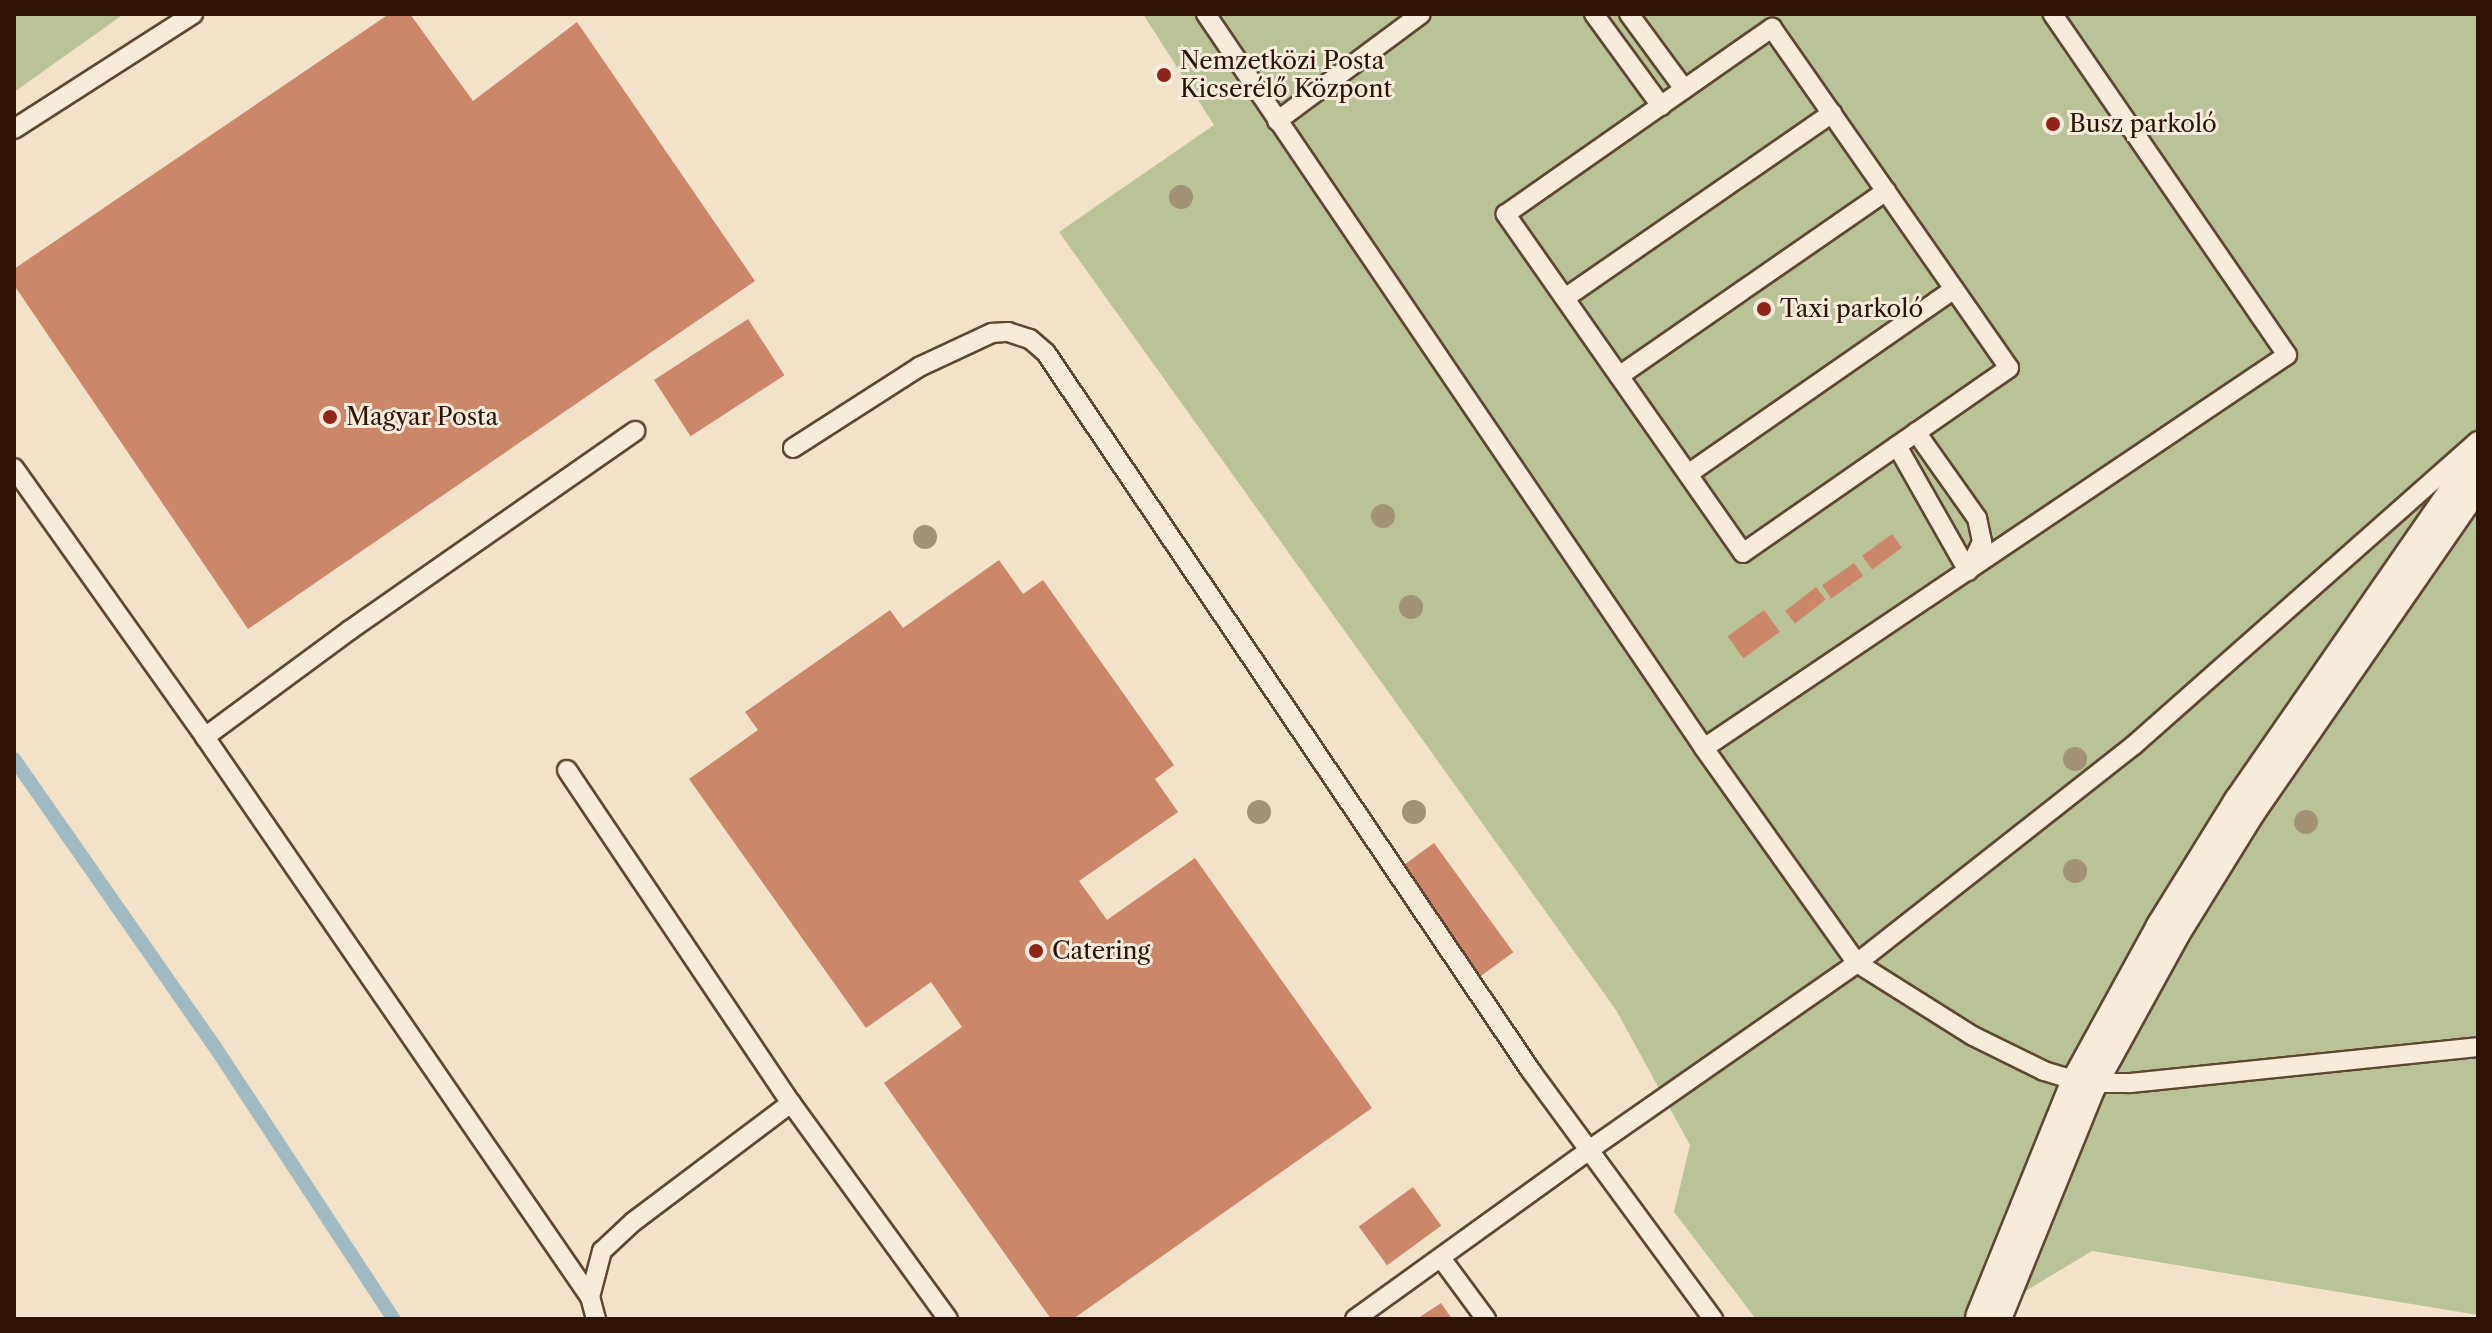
<!DOCTYPE html>
<html>
<head>
<meta charset="utf-8">
<style>
	body { margin:0 }
	#map { position:relative; width:2492px; height:1333px; overflow:hidden; background:#f2e2c9; font-family:"Libre Caslon Text",serif }
	div>[style] { position:absolute }
	.green>* { inset:0; background:#b9c397 }
	.stream>* { height:14px; margin:-7px; padding:0 7px; transform-origin:7px; border-radius:7px; background:#a1bac1 }
	.building>* { inset:0; background:#cb8767; transform-origin:0 0 }
	.roads { filter:drop-shadow(2px 0 #5f4734) drop-shadow(-2px 0 #5f4734) drop-shadow(0 2px #5f4734) drop-shadow(0 -2px #5f4734) }
	.lane>* { height:18px; margin:-9px; padding:0 9px; transform-origin:9px; border-radius:9px; background:#f7ecdc }
	.secondary>* { height:44px; margin:-22px; padding:0 22px; transform-origin:22px; border-radius:22px; background:#f7ecdc }
	.trees>* { width:24px; height:24px; margin:-12px; border-radius:50%; background:#a19278 }
	.dots>* { width:22px; height:22px; translate:-50% -50%; box-sizing:border-box; border:4px solid #f7ecdc; border-radius:50% }
	span { translate:-50% -50%; white-space:nowrap; text-align:center; line-height:1.15; -webkit-text-stroke:6px #f7ecdc; paint-order:stroke }
	.poi-label { font-size:24px; color:#2e1302 }
	.left { translate:0 -50%; text-align:left }
	.frame { position:absolute; inset:0; border:16px solid #2e1302; pointer-events:none }
</style>
</head>
<body>
<div id="map">
	<div class="green">
		<div style="clip-path:polygon(14px 14px,124px 14px,14px 92px)"></div>
		<div style="clip-path:polygon(1143px 14px,2478px 14px,2478px 1315px,2092px 1251px,1979px 1319px,1756px 1319px,1674px 1212px,1690px 1145px,1616px 1010px,1059px 232px,1214px 125px)"></div>
	</div>
	<div class="stream">
		<div style="left:14px;top:759px;width:351px;rotate:55.1deg"></div>
		<div style="left:215px;top:1047px;width:326px;rotate:56.7deg"></div>
	</div>
	<div class="building">
		<div style="clip-path:polygon(389px 14px,410px 14px,473px 101px,577px 22px,755px 281px,248px 629px,14px 285px,14px 269px)"></div>
		<div style="left:748px;top:319px;width:67px;height:112px;rotate:57deg"></div>
		<div style="left:1892px;top:534px;width:17px;height:37px;rotate:54deg"></div>
		<div style="clip-path:polygon(999px 560px,1023px 594px,1043px 580px,1174px 765px,1155px 779px,1178px 812px,1079px 881px,1107px 920px,1195px 858px,1372px 1108px,1073px 1319px,1051px 1319px,884px 1083px,962px 1027px,931px 982px,866px 1028px,689px 779px,758px 730px,745px 712px,890px 610px,903px 628px)"></div>
		<div style="left:1854px;top:563px;width:16px;height:39px;rotate:55deg"></div>
		<div style="left:1816px;top:587px;width:16px;height:39px;rotate:52deg"></div>
		<div style="left:1764px;top:610px;width:27px;height:45px;rotate:54deg"></div>
		<div style="left:1434px;top:843px;width:135px;height:42px;rotate:54deg"></div>
		<div style="left:1413px;top:1187px;width:48px;height:67px;rotate:54deg"></div>
		<div style="clip-path:polygon(1441px 1303px,1452px 1319px,1417px 1319px)"></div>
	</div>
	<div class="roads">
		<div class="lane">
			<div style="left:1206px;top:14px;width:887px;rotate:55.84deg"></div>
			<div style="left:1704px;top:748px;width:264px;rotate:54.6deg"></div>
			<div style="left:1857px;top:963px;width:137px;rotate:32.2deg"></div>
			<div style="left:1973px;top:1036px;width:79px;rotate:26.2deg"></div>
			<div style="left:2044px;top:1071px;width:42px;rotate:16.7deg"></div>
			<div style="left:2084px;top:1083px;width:46px"></div>
			<div style="left:2130px;top:1083px;width:350px;rotate:-5.9deg"></div>
			<div style="left:1594px;top:14px;width:114px;rotate:53.9deg"></div>
			<div style="left:1629px;top:14px;width:93px;rotate:53.7deg"></div>
			<div style="left:1772px;top:28px;width:414px;rotate:55.1deg"></div>
			<div style="left:2009px;top:368px;width:324px;rotate:145.2deg"></div>
			<div style="left:1743px;top:553px;width:414px;rotate:-125deg"></div>
			<div style="left:1506px;top:214px;width:325px;rotate:-35deg"></div>
			<div style="left:1277px;top:121px;width:179px;rotate:-36.6deg"></div>
			<div style="left:14px;top:129px;width:213px;rotate:-32.7deg"></div>
			<div style="left:1565px;top:298px;width:325px;rotate:-34.7deg"></div>
			<div style="left:1619px;top:376px;width:325px;rotate:-34.7deg"></div>
			<div style="left:1916px;top:432px;width:105px;rotate:54.7deg"></div>
			<div style="left:1977px;top:518px;width:25px;rotate:78deg"></div>
			<div style="left:1982px;top:542px;width:30px;rotate:116deg"></div>
			<div style="left:1897px;top:446px;width:144px;rotate:60.4deg"></div>
			<div style="left:793px;top:448px;width:150px;rotate:-32.7deg"></div>
			<div style="left:919px;top:367px;width:81px;rotate:-25deg"></div>
			<div style="left:992px;top:333px;width:16px;rotate:-4deg"></div>
			<div style="left:1008px;top:332px;width:23px;rotate:18deg"></div>
			<div style="left:1030px;top:339px;width:21px;rotate:41deg"></div>
			<div style="left:1046px;top:353px;width:866px;rotate:55.96deg"></div>
			<div style="left:1531px;top:1071px;width:308px;rotate:53.7deg"></div>
			<div style="left:14px;top:468px;width:330px;rotate:54.6deg"></div>
			<div style="left:205px;top:737px;width:680px;rotate:55.49deg"></div>
			<div style="left:1688px;top:474px;width:324px;rotate:-34.8deg"></div>
			<div style="left:205px;top:737px;width:180px;rotate:-36.4deg"></div>
			<div style="left:350px;top:630px;width:348px;rotate:-34.9deg"></div>
			<div style="left:1704px;top:748px;width:703px;rotate:-33.98deg"></div>
			<div style="left:2287px;top:355px;width:414px;rotate:-124.5deg"></div>
			<div style="left:567px;top:770px;width:401px;rotate:56.1deg"></div>
			<div style="left:791px;top:1103px;width:267px;rotate:54deg"></div>
			<div style="left:1441px;top:1258px;width:76px;rotate:53.6deg"></div>
			<div style="left:596px;top:1319px;width:23px;rotate:-105deg"></div>
			<div style="left:590px;top:1297px;width:48px;rotate:-75.4deg"></div>
			<div style="left:602px;top:1251px;width:42px;rotate:-43.1deg"></div>
			<div style="left:633px;top:1222px;width:198px;rotate:-37deg"></div>
			<div style="left:1355px;top:1319px;width:289px;rotate:-35.8deg"></div>
			<div style="left:1589px;top:1150px;width:327px;rotate:-34.9deg"></div>
			<div style="left:1857px;top:963px;width:352px;rotate:-38.2deg"></div>
			<div style="left:2134px;top:745px;width:459px;rotate:-41.5deg"></div>
		</div>
		<div class="secondary">
			<div style="left:1988px;top:1319px;width:255px;rotate:-67.9deg"></div>
			<div style="left:2084px;top:1083px;width:175px;rotate:-61.2deg"></div>
			<div style="left:2168px;top:930px;width:146px;rotate:-58.2deg"></div>
			<div style="left:2245px;top:806px;width:409px;rotate:-55.3deg"></div>
		</div>
	</div>
	<div class="trees">
		<div style="left:1181px;top:197px"></div>
		<div style="left:1383px;top:516px"></div>
		<div style="left:925px;top:537px"></div>
		<div style="left:1411px;top:607px"></div>
		<div style="left:2075px;top:759px"></div>
		<div style="left:1259px;top:812px"></div>
		<div style="left:1414px;top:812px"></div>
		<div style="left:2306px;top:822px"></div>
		<div style="left:2075px;top:871px"></div>
	</div>
	<div class="dots">
		<div style="left:1164px;top:75px;background:#8f2418"></div>
		<div style="left:2053px;top:124px;background:#8f2418"></div>
		<div style="left:1764px;top:309px;background:#8f2418"></div>
		<div style="left:330px;top:417px;background:#8f2418"></div>
		<div style="left:1036px;top:951px;background:#8f2418"></div>
	</div>
	<div class="poi-label">
		<span class="left" style="left:1180px;top:75px">Nemzetközi Posta<br>Kicserélő Központ</span>
		<span class="left" style="left:2069px;top:124px">Busz parkoló</span>
		<span class="left" style="left:1780px;top:309px">Taxi parkoló</span>
		<span class="left" style="left:346px;top:417px">Magyar Posta</span>
		<span class="left" style="left:1052px;top:951px">Catering</span>
	</div>
	<div class="frame"></div>
</div>
</body>
</html>
